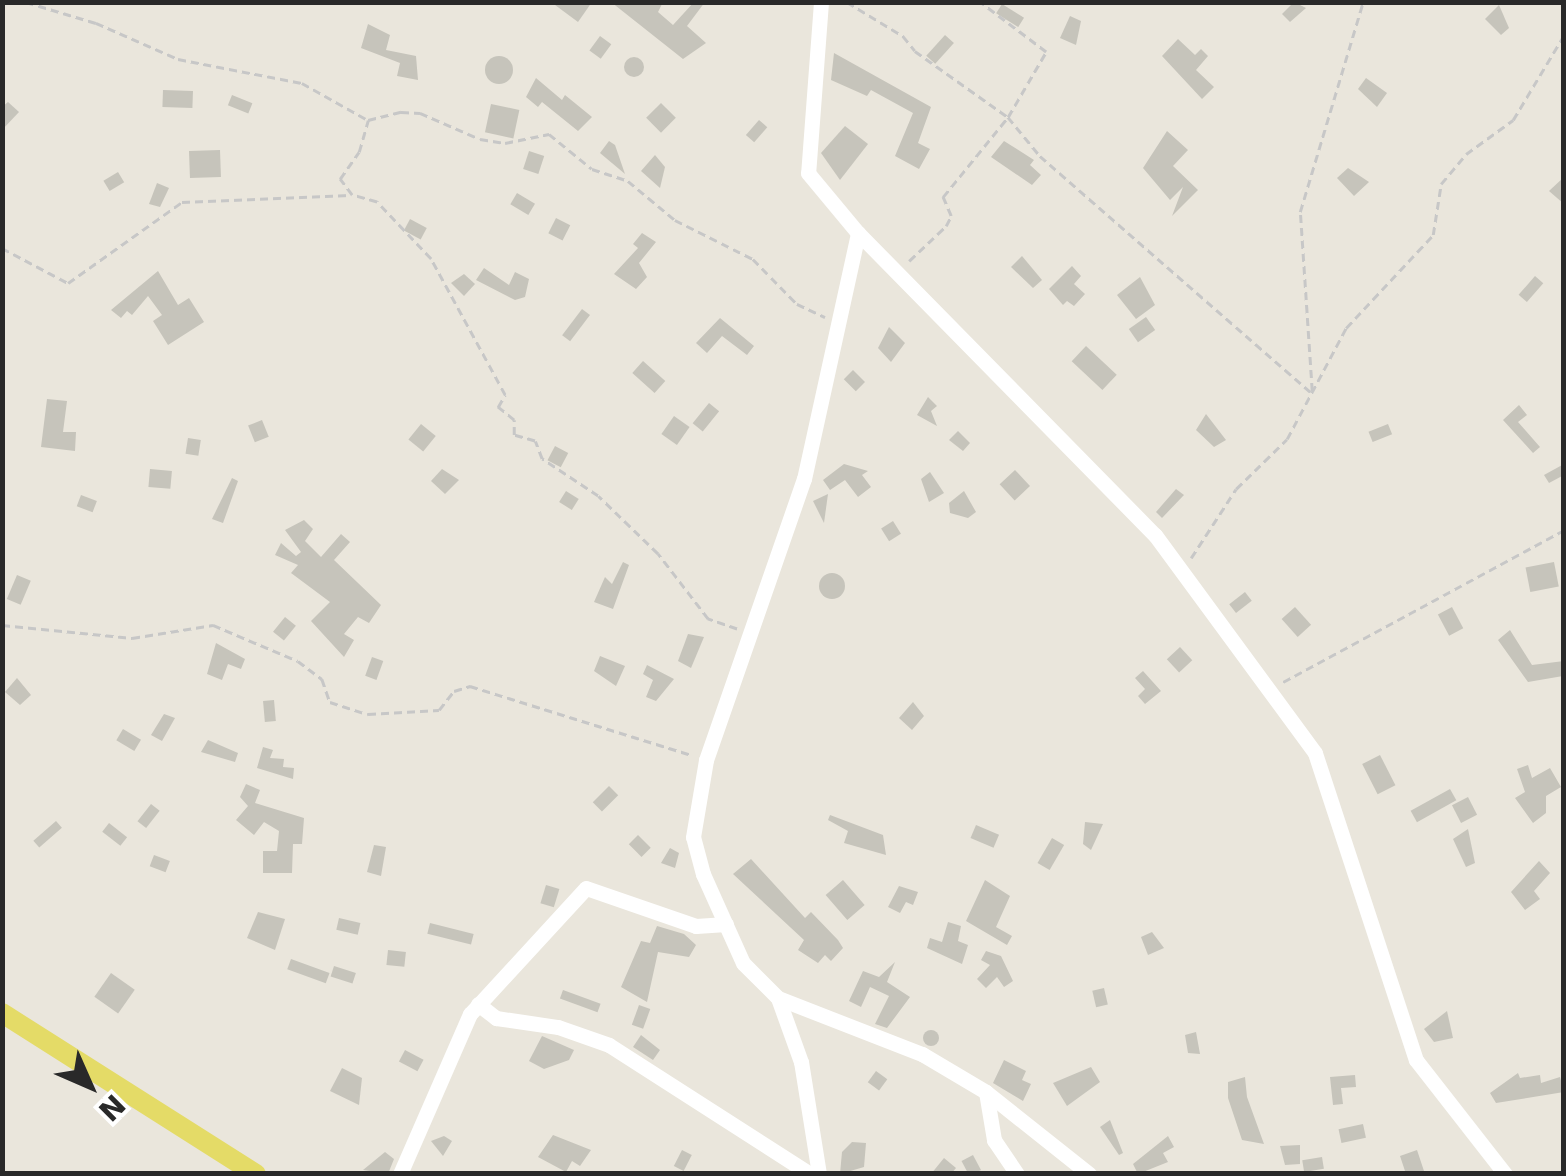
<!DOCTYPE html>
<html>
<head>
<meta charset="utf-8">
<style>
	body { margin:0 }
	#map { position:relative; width:1566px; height:1176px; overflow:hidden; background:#eae6dc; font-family:"DejaVu Sans",sans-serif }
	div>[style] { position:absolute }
	.building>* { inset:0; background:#c6c4bb; transform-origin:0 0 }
	.round { border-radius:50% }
	.path>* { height:2.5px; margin-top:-1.25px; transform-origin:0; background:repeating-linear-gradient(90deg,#c7c7c7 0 8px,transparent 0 13px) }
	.minor>* { height:15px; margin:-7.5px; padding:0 7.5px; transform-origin:7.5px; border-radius:7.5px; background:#fff }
	.major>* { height:20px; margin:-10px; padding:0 10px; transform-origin:10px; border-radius:10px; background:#e4db67 }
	span { translate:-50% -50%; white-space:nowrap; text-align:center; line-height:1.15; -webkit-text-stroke:10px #fff; paint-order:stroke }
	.frame { position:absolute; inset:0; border:5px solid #292929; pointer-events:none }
	.north { position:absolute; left:40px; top:1036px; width:100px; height:100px; -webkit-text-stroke:8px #fff; paint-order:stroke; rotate:135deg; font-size:28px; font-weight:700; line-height:40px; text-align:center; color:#292929 }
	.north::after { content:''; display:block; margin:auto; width:35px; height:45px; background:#292929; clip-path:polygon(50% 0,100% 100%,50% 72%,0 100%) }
</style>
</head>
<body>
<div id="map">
	<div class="building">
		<div style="clip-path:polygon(551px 2px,592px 2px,578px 22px)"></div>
		<div style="clip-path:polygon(611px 2px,663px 2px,658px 12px,673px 25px,694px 2px,705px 2px,687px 26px,706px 43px,683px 59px)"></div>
		<div style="clip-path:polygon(1294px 2px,1306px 8px,1290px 22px,1282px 14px)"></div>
		<div style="left:1002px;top:4px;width:26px;height:11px;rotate:32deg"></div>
		<div style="clip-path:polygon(1499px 5px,1509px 28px,1501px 35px,1485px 19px)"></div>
		<div style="clip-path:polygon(1070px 16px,1081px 21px,1076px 45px,1060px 38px)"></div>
		<div style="clip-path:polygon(368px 24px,390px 35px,386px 50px,416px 56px,418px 80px,397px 76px,400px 63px,361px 48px)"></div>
		<div style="left:945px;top:35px;width:12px;height:28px;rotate:42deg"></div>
		<div style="left:600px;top:36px;width:14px;height:18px;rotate:36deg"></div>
		<div style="clip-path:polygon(1178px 39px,1195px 55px,1201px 49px,1208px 56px,1196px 70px,1214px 87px,1202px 99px,1162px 56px)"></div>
		<div style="clip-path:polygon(834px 53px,931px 107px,918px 143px,930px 149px,919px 169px,895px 156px,913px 113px,871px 90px,867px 96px,831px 80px)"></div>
		<div class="round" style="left:485px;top:56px;width:28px;height:28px"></div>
		<div class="round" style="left:624px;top:57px;width:20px;height:20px"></div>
		<div style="clip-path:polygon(536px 78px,562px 100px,565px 95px,592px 117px,578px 131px,542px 102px,538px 107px,526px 97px)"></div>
		<div style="clip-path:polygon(1366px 78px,1387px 93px,1377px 107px,1358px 89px)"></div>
		<div style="left:163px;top:90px;width:30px;height:17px;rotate:2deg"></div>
		<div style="left:232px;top:95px;width:22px;height:11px;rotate:22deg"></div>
		<div style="clip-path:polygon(8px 102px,19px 112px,2px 130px,2px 107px)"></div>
		<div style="left:661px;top:103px;width:21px;height:21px;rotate:45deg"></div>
		<div style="left:491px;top:104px;width:29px;height:29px;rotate:12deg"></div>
		<div style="left:759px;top:120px;width:11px;height:20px;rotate:41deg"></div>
		<div style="clip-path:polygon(845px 126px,868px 144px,840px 180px,821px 153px)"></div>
		<div style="clip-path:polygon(1167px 131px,1188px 150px,1173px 166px,1198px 190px,1172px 216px,1183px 187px,1170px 200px,1143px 168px)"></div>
		<div style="clip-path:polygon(609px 141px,615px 145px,625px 174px,600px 153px)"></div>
		<div style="clip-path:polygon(1004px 141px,1034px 160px,1030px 165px,1041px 175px,1032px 185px,991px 157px)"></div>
		<div style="left:220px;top:150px;width:27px;height:31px;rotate:88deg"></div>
		<div style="left:529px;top:151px;width:16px;height:19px;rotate:18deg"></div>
		<div style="clip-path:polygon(655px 155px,665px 167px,660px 188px,641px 171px)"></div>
		<div style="clip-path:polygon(1348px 168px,1369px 182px,1354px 196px,1337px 178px)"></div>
		<div style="left:118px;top:172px;width:12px;height:17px;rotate:59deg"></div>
		<div style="clip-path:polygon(1564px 177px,1564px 204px,1549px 191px)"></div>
		<div style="clip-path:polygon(157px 183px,169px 188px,160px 207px,149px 204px)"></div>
		<div style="left:517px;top:193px;width:21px;height:13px;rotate:31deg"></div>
		<div style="left:556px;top:218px;width:16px;height:17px;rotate:27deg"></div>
		<div style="left:410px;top:219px;width:19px;height:13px;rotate:28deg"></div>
		<div style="clip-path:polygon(642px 233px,656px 242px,639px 263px,647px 277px,636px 289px,614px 274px,638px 248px,633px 244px)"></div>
		<div style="clip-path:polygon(1022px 256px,1042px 280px,1033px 288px,1011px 267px)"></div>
		<div style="clip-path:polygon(1072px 266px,1081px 276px,1074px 284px,1085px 294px,1074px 306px,1067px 301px,1063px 305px,1049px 289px)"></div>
		<div style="clip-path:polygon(484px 268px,509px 285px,515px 272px,529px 279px,525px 297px,515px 300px,476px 280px)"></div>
		<div style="clip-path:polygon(158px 271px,178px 305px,189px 298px,204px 322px,168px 345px,153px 321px,162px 315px,148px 296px,132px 315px,127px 311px,121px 318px,111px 310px)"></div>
		<div style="clip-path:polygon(464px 274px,475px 284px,464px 296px,451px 283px)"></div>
		<div style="left:1535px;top:276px;width:11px;height:25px;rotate:41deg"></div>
		<div style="clip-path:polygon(1140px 277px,1155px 305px,1136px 319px,1117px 295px)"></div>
		<div style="left:582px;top:309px;width:10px;height:33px;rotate:37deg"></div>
		<div style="left:1146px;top:317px;width:16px;height:21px;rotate:55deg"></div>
		<div style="clip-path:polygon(720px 318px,754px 346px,747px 355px,722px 336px,707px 353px,696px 343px)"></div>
		<div style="clip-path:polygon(889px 327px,905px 343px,891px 362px,878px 348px)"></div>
		<div style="left:1086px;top:346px;width:42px;height:21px;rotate:43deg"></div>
		<div style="left:643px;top:361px;width:30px;height:16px;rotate:42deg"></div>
		<div style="left:853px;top:370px;width:17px;height:13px;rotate:45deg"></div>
		<div style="clip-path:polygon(928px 397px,937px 406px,931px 411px,937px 426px,917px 415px)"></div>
		<div style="clip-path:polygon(47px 399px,67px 401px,63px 432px,76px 432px,75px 451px,41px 447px)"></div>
		<div style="left:709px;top:403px;width:13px;height:26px;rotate:39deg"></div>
		<div style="clip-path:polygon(1519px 405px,1527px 415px,1518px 422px,1540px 447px,1533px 453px,1503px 420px)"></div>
		<div style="clip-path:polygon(1206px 414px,1226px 440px,1214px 447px,1196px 430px)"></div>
		<div style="left:674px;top:416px;width:19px;height:22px;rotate:35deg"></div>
		<div style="left:262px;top:420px;width:18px;height:15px;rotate:68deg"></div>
		<div style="left:421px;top:424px;width:19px;height:20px;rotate:39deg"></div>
		<div style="left:1388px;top:424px;width:11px;height:21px;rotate:68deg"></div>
		<div style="clip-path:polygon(958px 431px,970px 443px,963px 451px,949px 440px)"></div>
		<div style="left:188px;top:438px;width:13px;height:16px;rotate:9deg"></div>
		<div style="left:555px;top:446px;width:15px;height:16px;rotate:28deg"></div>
		<div style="clip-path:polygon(844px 464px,868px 471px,862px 475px,871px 487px,858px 497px,845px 480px,830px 490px,823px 480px)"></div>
		<div style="clip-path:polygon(1564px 464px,1564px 475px,1549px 483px,1544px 475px)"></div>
		<div style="left:150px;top:469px;width:22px;height:18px;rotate:5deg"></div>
		<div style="clip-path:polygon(442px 469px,459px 480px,445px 494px,431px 481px)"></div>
		<div style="left:1015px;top:470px;width:22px;height:21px;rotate:47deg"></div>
		<div style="clip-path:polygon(930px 472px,944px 493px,929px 502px,921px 479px)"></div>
		<div style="clip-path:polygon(232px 478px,238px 481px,223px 523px,212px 519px)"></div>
		<div style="clip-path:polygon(1176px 489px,1184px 495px,1162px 518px,1156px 512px)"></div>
		<div style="left:566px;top:491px;width:15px;height:13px;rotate:32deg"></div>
		<div style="clip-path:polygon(964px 491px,976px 512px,968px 518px,950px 513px,949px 503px)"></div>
		<div style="clip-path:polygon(828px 494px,824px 523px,813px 501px)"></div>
		<div style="left:81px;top:495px;width:17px;height:12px;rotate:21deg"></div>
		<div style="clip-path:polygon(304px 520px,313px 529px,305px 541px,321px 557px,341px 534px,350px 542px,334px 560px,381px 605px,369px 623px,358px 617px,344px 634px,354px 640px,344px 657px,311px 621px,330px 602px,291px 573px,298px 565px,275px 555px,281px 543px,296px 556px,301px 552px,285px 530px)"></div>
		<div style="left:893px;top:521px;width:15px;height:14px;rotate:58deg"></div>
		<div style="clip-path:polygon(623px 562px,629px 565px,613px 609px,594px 602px,605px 577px,612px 584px)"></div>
		<div style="left:1554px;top:562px;width:25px;height:29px;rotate:79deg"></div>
		<div class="round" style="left:819px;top:573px;width:26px;height:26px"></div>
		<div style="left:17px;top:575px;width:15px;height:26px;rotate:23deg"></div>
		<div style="left:1245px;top:592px;width:11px;height:20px;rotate:52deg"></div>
		<div style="left:1295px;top:607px;width:24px;height:18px;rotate:48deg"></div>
		<div style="left:1452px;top:607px;width:24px;height:16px;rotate:62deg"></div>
		<div style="left:285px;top:617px;width:14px;height:19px;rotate:39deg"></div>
		<div style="clip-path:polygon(1510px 630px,1532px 665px,1564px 661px,1563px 676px,1528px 682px,1498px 640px)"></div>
		<div style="clip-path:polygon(688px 634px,704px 637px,691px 668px,678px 661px)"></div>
		<div style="clip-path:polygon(216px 643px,245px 659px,241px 669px,228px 664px,222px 680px,207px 674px)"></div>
		<div style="left:1180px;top:647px;width:18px;height:18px;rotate:47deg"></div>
		<div style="clip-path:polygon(600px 656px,625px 666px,616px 686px,594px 671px)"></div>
		<div style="left:372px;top:657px;width:12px;height:20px;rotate:20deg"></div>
		<div style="clip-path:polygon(647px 665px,674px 679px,656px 701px,646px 697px,653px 680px,643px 674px)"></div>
		<div style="clip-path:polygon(1143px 671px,1161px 691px,1145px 704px,1138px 696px,1145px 689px,1135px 678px)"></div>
		<div style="clip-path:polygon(17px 678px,31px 695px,20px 705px,5px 692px)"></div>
		<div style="left:274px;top:700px;width:21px;height:11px;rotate:85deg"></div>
		<div style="clip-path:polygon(913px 702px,924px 716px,912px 730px,899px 718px)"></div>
		<div style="clip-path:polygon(164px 714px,175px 718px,162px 741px,151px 735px)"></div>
		<div style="left:123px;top:729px;width:21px;height:13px;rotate:31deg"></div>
		<div style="clip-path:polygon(208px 740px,238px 753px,235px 762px,201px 752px)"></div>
		<div style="clip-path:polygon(263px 747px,273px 750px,270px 758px,284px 759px,283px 767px,294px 768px,293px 779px,257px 768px)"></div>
		<div style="left:1380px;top:755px;width:34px;height:20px;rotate:63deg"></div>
		<div style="clip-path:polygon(1528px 765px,1532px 778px,1550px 768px,1561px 787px,1546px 796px,1546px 813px,1533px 823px,1515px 798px,1525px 792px,1517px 769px)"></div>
		<div style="clip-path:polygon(246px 784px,260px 790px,255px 803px,304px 818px,302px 844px,293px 844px,292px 873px,263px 873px,263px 851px,277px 851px,279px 831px,264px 822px,254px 835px,236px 820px,248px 806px,240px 797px)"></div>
		<div style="left:609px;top:786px;width:13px;height:23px;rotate:45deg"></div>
		<div style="left:1450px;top:789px;width:13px;height:45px;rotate:61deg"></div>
		<div style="left:1468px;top:797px;width:20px;height:18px;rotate:63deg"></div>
		<div style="left:151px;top:804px;width:11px;height:22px;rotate:38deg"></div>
		<div style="clip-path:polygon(830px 815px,883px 835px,886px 855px,844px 843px,848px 831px,828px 820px)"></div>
		<div style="left:56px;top:821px;width:9px;height:30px;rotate:49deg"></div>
		<div style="clip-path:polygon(1085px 822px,1103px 824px,1091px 850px,1083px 844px)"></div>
		<div style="left:109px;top:823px;width:23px;height:11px;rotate:38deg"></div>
		<div style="left:976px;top:825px;width:25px;height:14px;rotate:23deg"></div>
		<div style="clip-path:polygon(1468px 829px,1475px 863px,1466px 867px,1453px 839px)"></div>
		<div style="left:638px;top:835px;width:18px;height:13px;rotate:45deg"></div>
		<div style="left:1052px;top:838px;width:14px;height:29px;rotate:30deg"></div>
		<div style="clip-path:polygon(374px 845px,386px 847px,381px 876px,367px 872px)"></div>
		<div style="clip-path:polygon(670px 848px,679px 853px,675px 868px,661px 863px)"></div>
		<div style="left:154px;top:855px;width:17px;height:12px;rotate:21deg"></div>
		<div style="clip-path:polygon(751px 859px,805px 918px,811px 912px,838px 940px,843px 948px,831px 961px,825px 955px,818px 963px,798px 950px,804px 940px,733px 874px)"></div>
		<div style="clip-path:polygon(1539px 861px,1550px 873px,1534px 891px,1540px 899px,1525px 910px,1511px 892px)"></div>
		<div style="left:843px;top:880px;width:33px;height:23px;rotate:49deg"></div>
		<div style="clip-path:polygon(985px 880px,1010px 896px,996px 927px,1012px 936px,1007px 945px,966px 921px)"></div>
		<div style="left:546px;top:885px;width:14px;height:19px;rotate:17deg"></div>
		<div style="clip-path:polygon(899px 886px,918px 892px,913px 905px,906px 902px,900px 913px,888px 907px)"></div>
		<div style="clip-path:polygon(258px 912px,285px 919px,275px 950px,247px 938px)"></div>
		<div style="left:339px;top:918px;width:22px;height:12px;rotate:13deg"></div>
		<div style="clip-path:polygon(948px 922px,961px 926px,958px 941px,968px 945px,962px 964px,927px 948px,930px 938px,942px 942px)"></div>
		<div style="left:430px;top:923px;width:45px;height:11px;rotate:14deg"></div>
		<div style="clip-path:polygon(657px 926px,684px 934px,696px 945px,689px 957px,658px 952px,647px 1002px,621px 987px,641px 941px,650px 943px)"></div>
		<div style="clip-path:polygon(1152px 932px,1164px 948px,1148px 955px,1141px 937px)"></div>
		<div style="left:388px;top:950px;width:18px;height:15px;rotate:6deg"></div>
		<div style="clip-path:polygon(986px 951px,1001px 956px,1013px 981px,1004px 987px,997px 977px,986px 988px,977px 979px,990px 965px,981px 960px)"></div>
		<div style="left:291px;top:959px;width:41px;height:11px;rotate:20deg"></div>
		<div style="clip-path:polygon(895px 962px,887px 982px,910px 997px,887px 1028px,875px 1024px,889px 996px,870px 987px,861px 1007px,849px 1001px,863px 971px,879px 977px)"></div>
		<div style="left:334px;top:966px;width:23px;height:11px;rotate:18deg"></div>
		<div style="left:111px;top:973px;width:29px;height:29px;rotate:35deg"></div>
		<div style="left:1104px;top:988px;width:17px;height:12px;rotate:77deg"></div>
		<div style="left:563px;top:990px;width:40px;height:9px;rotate:20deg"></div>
		<div style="left:639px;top:1005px;width:12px;height:21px;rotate:20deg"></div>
		<div style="clip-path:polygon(1447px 1011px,1453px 1038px,1434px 1042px,1424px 1029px)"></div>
		<div class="round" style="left:923px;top:1030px;width:16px;height:16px"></div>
		<div style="clip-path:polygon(1196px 1032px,1200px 1054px,1188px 1053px,1185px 1035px)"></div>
		<div style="clip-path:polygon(641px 1035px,660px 1050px,653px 1060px,633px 1047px)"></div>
		<div style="clip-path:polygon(542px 1036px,574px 1050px,569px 1060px,544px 1069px,529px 1061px)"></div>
		<div style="left:405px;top:1050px;width:21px;height:13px;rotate:28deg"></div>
		<div style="clip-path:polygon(1004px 1060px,1026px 1071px,1022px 1080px,1031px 1084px,1023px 1101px,993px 1083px)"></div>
		<div style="clip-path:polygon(1091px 1067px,1100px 1082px,1067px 1106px,1053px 1083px)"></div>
		<div style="clip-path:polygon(342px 1068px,362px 1078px,359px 1105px,330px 1091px)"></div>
		<div style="left:876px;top:1071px;width:14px;height:14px;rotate:36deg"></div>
		<div style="clip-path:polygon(1518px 1073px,1520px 1078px,1540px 1075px,1541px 1083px,1560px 1077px,1564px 1092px,1496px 1103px,1490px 1093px)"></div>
		<div style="clip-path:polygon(1355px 1075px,1356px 1087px,1341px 1088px,1343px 1104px,1333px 1105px,1330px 1077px)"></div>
		<div style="clip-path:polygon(1245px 1077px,1247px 1097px,1264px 1144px,1242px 1140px,1228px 1098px,1228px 1082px)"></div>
		<div style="clip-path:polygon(1110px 1120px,1123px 1153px,1119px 1155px,1100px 1127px)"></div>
		<div style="left:1363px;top:1124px;width:14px;height:25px;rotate:78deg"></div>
		<div style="clip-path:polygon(553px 1135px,591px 1150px,580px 1166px,572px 1161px,566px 1172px,538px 1157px)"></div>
		<div style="clip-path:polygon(444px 1136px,452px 1141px,443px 1156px,431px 1141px)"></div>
		<div style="clip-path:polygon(1168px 1136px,1174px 1147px,1163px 1153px,1168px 1162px,1138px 1174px,1133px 1164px)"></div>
		<div style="clip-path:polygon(852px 1142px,866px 1143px,864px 1167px,840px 1174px,842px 1152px)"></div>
		<div style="clip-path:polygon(1300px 1145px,1300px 1164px,1285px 1165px,1280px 1146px)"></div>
		<div style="left:682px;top:1150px;width:11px;height:18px;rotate:27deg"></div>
		<div style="clip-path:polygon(1417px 1150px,1425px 1174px,1406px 1174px,1400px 1156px)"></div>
		<div style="clip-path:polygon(385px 1152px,394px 1159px,388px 1174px,363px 1170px)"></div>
		<div style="left:973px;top:1155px;width:17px;height:13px;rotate:62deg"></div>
		<div style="left:1322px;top:1157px;width:12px;height:20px;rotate:81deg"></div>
		<div style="clip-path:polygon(944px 1158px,956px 1168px,951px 1174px,931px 1174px)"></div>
	</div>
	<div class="path">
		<div style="left:26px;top:2px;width:73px;rotate:16.7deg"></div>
		<div style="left:96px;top:23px;width:90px;rotate:23.7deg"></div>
		<div style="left:178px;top:59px;width:126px;rotate:11deg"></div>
		<div style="left:302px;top:83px;width:73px;rotate:29.4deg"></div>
		<div style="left:847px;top:2px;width:66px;rotate:31.3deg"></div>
		<div style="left:903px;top:36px;width:19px;rotate:51deg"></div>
		<div style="left:915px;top:51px;width:114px;rotate:35.4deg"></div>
		<div style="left:1008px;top:117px;width:75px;rotate:-59.7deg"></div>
		<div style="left:1046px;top:52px;width:83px;rotate:-142.9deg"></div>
		<div style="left:2px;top:248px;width:75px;rotate:27.9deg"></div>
		<div style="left:68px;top:283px;width:140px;rotate:-35.4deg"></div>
		<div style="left:182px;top:202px;width:168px;rotate:-2.4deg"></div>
		<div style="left:909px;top:261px;width:51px;rotate:-43.4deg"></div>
		<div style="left:946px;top:226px;width:11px;rotate:-63deg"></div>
		<div style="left:951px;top:216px;width:21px;rotate:-113deg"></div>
		<div style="left:943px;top:197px;width:103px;rotate:-50.9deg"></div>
		<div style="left:1008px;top:117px;width:50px;rotate:50.6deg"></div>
		<div style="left:1040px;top:156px;width:359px;rotate:41.1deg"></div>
		<div style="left:1312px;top:391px;width:179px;rotate:-93.8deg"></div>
		<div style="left:1300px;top:212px;width:219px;rotate:-73.3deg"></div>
		<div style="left:1191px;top:558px;width:82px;rotate:-56.9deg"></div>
		<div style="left:1236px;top:489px;width:71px;rotate:-44.4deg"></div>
		<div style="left:1287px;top:439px;width:126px;rotate:-62deg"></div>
		<div style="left:1346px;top:328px;width:127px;rotate:-46.9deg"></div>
		<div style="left:1433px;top:235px;width:52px;rotate:-81.1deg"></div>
		<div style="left:1441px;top:184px;width:39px;rotate:-50deg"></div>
		<div style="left:1466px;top:154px;width:58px;rotate:-35.9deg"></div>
		<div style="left:1513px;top:120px;width:99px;rotate:-59deg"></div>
		<div style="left:2px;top:625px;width:131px;rotate:5.7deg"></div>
		<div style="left:132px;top:638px;width:82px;rotate:-9.1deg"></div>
		<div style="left:213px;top:625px;width:92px;rotate:23deg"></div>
		<div style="left:298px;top:661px;width:30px;rotate:37deg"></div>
		<div style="left:322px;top:679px;width:24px;rotate:71deg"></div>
		<div style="left:330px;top:702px;width:40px;rotate:18deg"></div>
		<div style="left:368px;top:714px;width:71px;rotate:-3.2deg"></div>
		<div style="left:439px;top:710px;width:24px;rotate:-52deg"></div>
		<div style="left:454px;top:691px;width:17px;rotate:-17deg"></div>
		<div style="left:470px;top:686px;width:232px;rotate:17.3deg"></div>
		<div style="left:737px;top:629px;width:31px;rotate:-161deg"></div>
		<div style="left:708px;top:619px;width:82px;rotate:-127.6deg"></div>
		<div style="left:658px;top:554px;width:83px;rotate:-136deg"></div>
		<div style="left:598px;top:496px;width:67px;rotate:-146.5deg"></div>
		<div style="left:542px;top:459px;width:19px;rotate:-111deg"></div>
		<div style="left:535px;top:441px;width:22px;rotate:-164deg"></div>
		<div style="left:514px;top:435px;width:15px;rotate:-90deg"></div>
		<div style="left:514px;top:420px;width:21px;rotate:-141deg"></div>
		<div style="left:498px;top:407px;width:14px;rotate:-60deg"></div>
		<div style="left:505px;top:395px;width:155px;rotate:-118.6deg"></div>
		<div style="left:431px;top:259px;width:79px;rotate:-133.5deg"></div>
		<div style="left:377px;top:202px;width:26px;rotate:-164deg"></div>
		<div style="left:352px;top:195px;width:20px;rotate:-127deg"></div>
		<div style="left:340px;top:179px;width:33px;rotate:-55deg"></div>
		<div style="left:359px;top:152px;width:33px;rotate:-74deg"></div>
		<div style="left:368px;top:120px;width:34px;rotate:-14deg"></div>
		<div style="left:401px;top:112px;width:19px;rotate:3deg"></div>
		<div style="left:420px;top:113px;width:65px;rotate:23.4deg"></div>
		<div style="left:480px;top:139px;width:25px;rotate:9deg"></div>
		<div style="left:505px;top:143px;width:45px;rotate:-11.6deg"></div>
		<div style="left:549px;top:134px;width:55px;rotate:39.1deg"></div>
		<div style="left:592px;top:169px;width:38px;rotate:18deg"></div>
		<div style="left:628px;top:181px;width:61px;rotate:39.7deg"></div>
		<div style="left:675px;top:220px;width:87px;rotate:26.6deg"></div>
		<div style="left:753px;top:259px;width:63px;rotate:45.6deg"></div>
		<div style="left:797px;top:304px;width:31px;rotate:25deg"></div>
		<div style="left:1283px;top:682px;width:319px;rotate:-28.4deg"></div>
	</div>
	<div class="minor">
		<div style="left:821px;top:2px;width:171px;rotate:94.3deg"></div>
		<div style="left:808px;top:173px;width:78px;rotate:50.2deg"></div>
		<div style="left:778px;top:998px;width:155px;rotate:21.3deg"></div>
		<div style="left:922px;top:1054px;width:74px;rotate:30.7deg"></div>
		<div style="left:986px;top:1092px;width:132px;rotate:38.5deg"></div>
		<div style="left:478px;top:1004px;width:23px;rotate:38deg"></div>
		<div style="left:496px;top:1018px;width:63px;rotate:8.3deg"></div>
		<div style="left:558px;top:1027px;width:54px;rotate:19.4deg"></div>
		<div style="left:609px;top:1045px;width:239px;rotate:32.7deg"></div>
		<div style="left:986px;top:1092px;width:49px;rotate:80.5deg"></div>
		<div style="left:994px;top:1140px;width:41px;rotate:55.9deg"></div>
		<div style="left:400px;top:1174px;width:175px;rotate:-66.4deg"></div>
		<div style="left:470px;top:1014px;width:171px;rotate:-47.4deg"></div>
		<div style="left:586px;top:888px;width:116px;rotate:19.1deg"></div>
		<div style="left:696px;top:926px;width:30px;rotate:-4deg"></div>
		<div style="left:819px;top:1174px;width:113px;rotate:-99.1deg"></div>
		<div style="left:801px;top:1062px;width:68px;rotate:-109.8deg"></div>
		<div style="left:778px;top:998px;width:49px;rotate:-135deg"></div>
		<div style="left:743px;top:963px;width:98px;rotate:-114.2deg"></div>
		<div style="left:703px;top:874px;width:38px;rotate:-105deg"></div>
		<div style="left:693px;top:837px;width:78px;rotate:-80.4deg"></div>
		<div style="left:706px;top:760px;width:298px;rotate:-70.8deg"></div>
		<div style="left:804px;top:479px;width:252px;rotate:-77.6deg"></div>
		<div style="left:858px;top:233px;width:424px;rotate:45.5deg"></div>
		<div style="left:1155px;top:535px;width:270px;rotate:53.7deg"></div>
		<div style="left:1315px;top:753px;width:323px;rotate:71.8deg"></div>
		<div style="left:1416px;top:1060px;width:145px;rotate:52deg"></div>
	</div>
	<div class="major">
		<div style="left:2px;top:1013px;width:301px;rotate:32.4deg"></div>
	</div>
	<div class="frame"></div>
	<div class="north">N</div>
</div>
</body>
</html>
